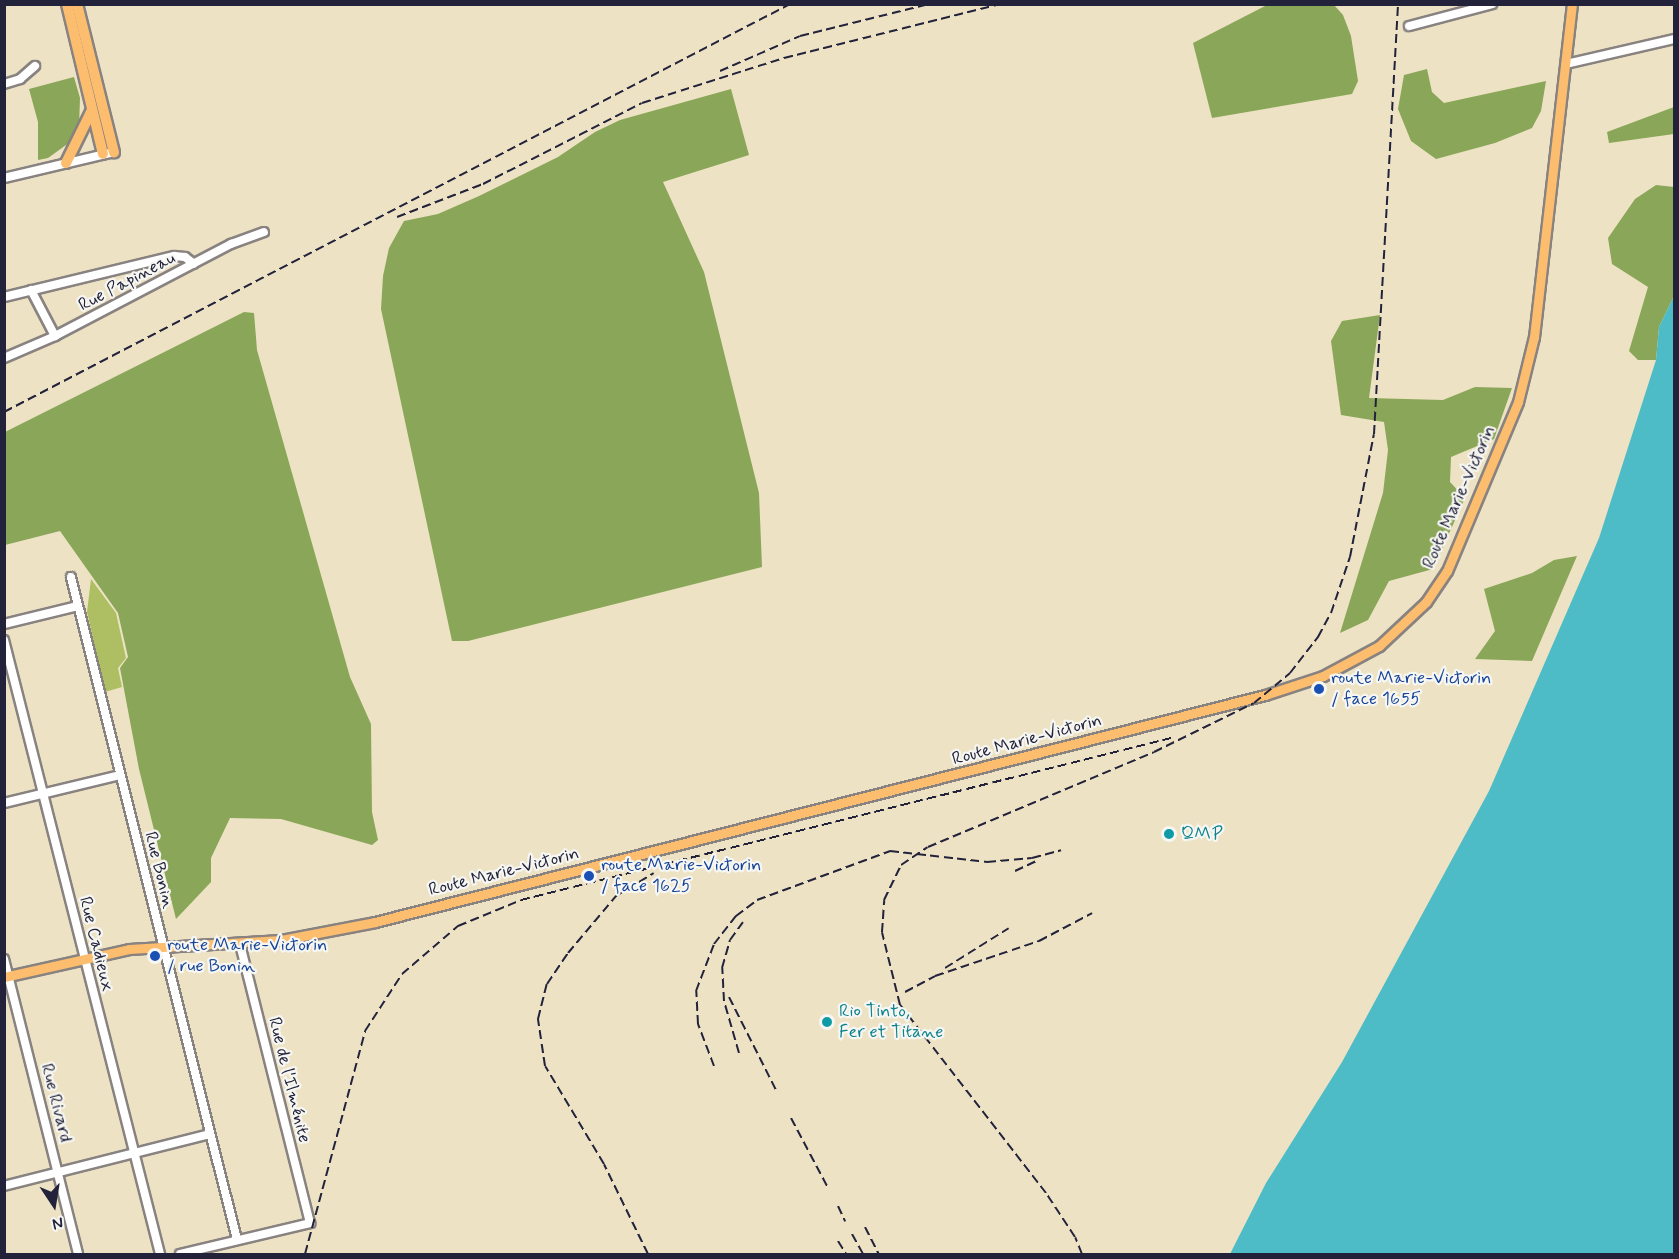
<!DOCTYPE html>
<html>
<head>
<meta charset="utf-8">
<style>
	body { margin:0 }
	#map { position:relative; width:1679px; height:1259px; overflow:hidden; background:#ede2c4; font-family:Mynerve,sans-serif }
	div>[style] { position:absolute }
	.green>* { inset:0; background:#adbf62 }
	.forest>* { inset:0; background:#8aa658 }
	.water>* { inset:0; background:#4ebcc7 }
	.roads { filter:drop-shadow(2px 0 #888280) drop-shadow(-2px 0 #888280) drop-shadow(0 2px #888280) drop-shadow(0 -2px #888280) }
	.minor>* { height:8px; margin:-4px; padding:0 4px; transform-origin:4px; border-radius:4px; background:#fff }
	.major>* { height:9px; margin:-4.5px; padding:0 4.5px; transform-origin:4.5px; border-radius:4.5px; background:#fcbd6f }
	.highway>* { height:10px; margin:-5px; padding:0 5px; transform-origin:5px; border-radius:5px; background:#fcbd6f }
	.rail>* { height:2px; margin-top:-1px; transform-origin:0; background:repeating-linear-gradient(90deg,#22223b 0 9px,transparent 0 13.5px) }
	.dots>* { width:16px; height:16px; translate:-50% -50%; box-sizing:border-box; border:3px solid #f6f6f2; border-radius:50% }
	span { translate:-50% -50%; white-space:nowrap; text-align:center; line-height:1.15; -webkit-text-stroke:4.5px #f6f6f2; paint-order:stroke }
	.street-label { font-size:18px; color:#22223b }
	.transit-label { font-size:18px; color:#164399 }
	.left { translate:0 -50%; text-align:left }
	.culture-label { font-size:18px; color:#0d838f }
	.frame { position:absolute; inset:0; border:6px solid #22223b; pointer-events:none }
	.north { position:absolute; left:24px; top:1175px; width:60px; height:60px; -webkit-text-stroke:4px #f6f6f2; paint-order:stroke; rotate:168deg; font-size:16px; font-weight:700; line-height:24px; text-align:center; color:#22223b }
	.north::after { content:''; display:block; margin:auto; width:21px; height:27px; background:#22223b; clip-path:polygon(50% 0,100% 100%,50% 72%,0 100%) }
</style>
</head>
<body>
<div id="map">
	<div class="green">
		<div style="clip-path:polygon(91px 579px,116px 613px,126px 658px,118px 668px,122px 687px,105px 692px,87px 612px)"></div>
	</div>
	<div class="forest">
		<div style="clip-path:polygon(1267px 5px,1334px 5px,1343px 15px,1351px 36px,1358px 81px,1352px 94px,1212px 118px,1193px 43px)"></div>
		<div style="clip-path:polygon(1427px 69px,1432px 92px,1444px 103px,1546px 81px,1541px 111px,1532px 128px,1495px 143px,1436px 159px,1411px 141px,1398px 109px,1404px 75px)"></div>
		<div style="clip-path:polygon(74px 77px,80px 98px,79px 128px,73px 140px,48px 158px,38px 160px,38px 122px,29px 89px)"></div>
		<div style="clip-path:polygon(731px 89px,749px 155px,663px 182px,704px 272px,759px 493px,762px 567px,468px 641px,452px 641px,381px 309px,383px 276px,389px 248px,404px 221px,438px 214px,479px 196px,558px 157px,595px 132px,620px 120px)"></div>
		<div style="clip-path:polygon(1674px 107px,1674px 134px,1609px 143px,1607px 132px)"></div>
		<div style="clip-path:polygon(1656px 185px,1674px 187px,1674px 296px,1659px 327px,1656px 360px,1638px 360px,1629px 351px,1648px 287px,1612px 264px,1608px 238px,1635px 199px)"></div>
		<div style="clip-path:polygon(244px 312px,254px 313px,257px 350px,350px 677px,371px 724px,372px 812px,378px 840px,372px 845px,281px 819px,230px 818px,211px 858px,211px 882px,176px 919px,139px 769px,120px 668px,128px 657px,118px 613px,60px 531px,5px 545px,5px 432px)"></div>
		<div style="clip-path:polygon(1380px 315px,1369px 398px,1443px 400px,1475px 387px,1512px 388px,1494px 439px,1451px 457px,1450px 482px,1465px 498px,1433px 569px,1389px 581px,1368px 620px,1340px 633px,1383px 493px,1388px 450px,1384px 422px,1341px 415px,1331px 341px,1342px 321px)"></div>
		<div style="clip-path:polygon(1577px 556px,1532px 661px,1475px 659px,1495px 631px,1484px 589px,1532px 573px,1554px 560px)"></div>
	</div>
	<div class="water">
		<div style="clip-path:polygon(1674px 296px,1674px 1254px,1230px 1254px,1266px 1183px,1342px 1062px,1489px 791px,1599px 538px,1656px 360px,1659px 327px)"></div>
	</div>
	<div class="roads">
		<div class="minor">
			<div style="left:1409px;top:26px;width:86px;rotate:-14.8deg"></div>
			<div style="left:1566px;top:64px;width:111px;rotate:-13deg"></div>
			<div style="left:4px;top:84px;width:17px;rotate:-17deg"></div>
			<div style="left:20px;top:79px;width:20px;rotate:-41deg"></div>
			<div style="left:4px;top:178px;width:113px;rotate:-13.3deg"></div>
			<div style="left:31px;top:290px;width:52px;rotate:62.4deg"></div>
			<div style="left:4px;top:297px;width:175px;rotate:-13.6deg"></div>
			<div style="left:174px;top:256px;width:11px;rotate:5deg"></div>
			<div style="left:185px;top:257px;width:11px;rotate:38deg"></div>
			<div style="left:4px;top:358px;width:56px;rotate:-23.3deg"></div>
			<div style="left:55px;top:336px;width:199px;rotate:-27.6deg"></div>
			<div style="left:231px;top:244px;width:35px;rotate:-20deg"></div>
			<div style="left:71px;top:577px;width:683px;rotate:75.94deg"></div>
			<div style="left:4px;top:624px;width:76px;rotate:-13.7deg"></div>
			<div style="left:4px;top:640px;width:634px;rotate:75.74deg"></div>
			<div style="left:4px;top:803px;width:119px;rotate:-13.6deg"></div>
			<div style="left:4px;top:959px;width:304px;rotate:75.9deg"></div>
			<div style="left:4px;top:1186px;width:212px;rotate:-14.2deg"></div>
			<div style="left:180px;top:1254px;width:134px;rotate:-13.4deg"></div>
			<div style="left:310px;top:1223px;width:288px;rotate:-104.1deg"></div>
		</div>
		<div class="major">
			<div style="left:4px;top:977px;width:128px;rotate:-12.6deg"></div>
			<div style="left:129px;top:949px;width:152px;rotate:-3.4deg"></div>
			<div style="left:281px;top:940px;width:96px;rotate:-10.8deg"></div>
			<div style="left:375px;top:922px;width:918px;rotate:-14.31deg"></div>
			<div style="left:1265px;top:695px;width:61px;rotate:-18.1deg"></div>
			<div style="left:1323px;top:676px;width:64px;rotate:-28.2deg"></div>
			<div style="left:1379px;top:646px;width:64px;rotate:-43.1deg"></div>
			<div style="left:1426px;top:602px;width:37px;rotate:-56deg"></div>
			<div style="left:1447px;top:571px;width:183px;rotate:-67.2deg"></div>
			<div style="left:1518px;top:402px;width:67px;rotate:-76.2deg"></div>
			<div style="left:1534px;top:337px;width:335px;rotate:-83.5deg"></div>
		</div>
		<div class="highway">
			<div style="left:67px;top:4px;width:154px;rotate:76.5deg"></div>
			<div style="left:77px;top:4px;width:153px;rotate:76deg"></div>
			<div style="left:66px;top:163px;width:59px;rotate:-63.9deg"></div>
		</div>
	</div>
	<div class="rail">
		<div style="left:720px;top:71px;width:87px;rotate:-23.6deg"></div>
		<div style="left:800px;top:36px;width:133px;rotate:-13.9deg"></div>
		<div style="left:397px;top:217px;width:92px;rotate:-21deg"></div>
		<div style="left:483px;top:184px;width:178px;rotate:-27deg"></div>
		<div style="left:642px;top:103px;width:149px;rotate:-17.6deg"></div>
		<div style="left:784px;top:58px;width:223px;rotate:-14deg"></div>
		<div style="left:4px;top:412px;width:886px;rotate:-27.43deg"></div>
		<div style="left:1015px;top:871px;width:23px;rotate:-25deg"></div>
		<div style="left:945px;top:968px;width:75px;rotate:-32deg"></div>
		<div style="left:905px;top:992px;width:34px;rotate:-28deg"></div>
		<div style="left:935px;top:976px;width:110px;rotate:-18.6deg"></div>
		<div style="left:1039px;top:941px;width:60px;rotate:-27.8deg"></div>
		<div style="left:729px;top:997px;width:106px;rotate:63.2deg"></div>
		<div style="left:739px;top:1053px;width:54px;rotate:-106.1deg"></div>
		<div style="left:724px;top:1001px;width:33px;rotate:-93deg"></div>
		<div style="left:722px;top:968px;width:29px;rotate:-74deg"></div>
		<div style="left:730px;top:940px;width:22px;rotate:-54deg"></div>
		<div style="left:714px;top:1066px;width:45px;rotate:-110.9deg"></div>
		<div style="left:698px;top:1024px;width:33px;rotate:-93deg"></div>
		<div style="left:696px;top:991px;width:50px;rotate:-69deg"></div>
		<div style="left:714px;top:944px;width:36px;rotate:-52deg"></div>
		<div style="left:736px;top:916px;width:26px;rotate:-37deg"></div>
		<div style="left:757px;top:900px;width:142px;rotate:-20.2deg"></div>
		<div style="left:890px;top:851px;width:98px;rotate:6.5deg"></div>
		<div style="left:987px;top:862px;width:45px;rotate:-5.1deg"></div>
		<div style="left:1032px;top:858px;width:30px;rotate:-15deg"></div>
		<div style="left:791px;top:1118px;width:77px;rotate:62.1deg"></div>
		<div style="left:838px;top:1206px;width:17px;rotate:65deg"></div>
		<div style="left:865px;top:1227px;width:30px;rotate:63deg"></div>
		<div style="left:852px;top:1234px;width:23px;rotate:61deg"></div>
		<div style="left:838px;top:1241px;width:15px;rotate:58deg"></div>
		<div style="left:305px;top:1254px;width:231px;rotate:-74.9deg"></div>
		<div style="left:365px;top:1031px;width:68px;rotate:-57deg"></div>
		<div style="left:402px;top:974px;width:74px;rotate:-40.6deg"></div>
		<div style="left:458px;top:926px;width:68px;rotate:-22.4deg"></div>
		<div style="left:521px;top:900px;width:670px;rotate:-13.99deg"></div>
		<div style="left:648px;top:1254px;width:100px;rotate:-116.1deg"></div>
		<div style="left:604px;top:1164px;width:114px;rotate:-121deg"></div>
		<div style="left:545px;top:1066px;width:48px;rotate:-98.5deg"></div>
		<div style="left:538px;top:1019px;width:36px;rotate:-76deg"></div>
		<div style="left:547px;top:984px;width:37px;rotate:-56deg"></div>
		<div style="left:568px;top:953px;width:75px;rotate:-49.9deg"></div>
		<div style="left:616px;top:896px;width:44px;rotate:-31.2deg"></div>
		<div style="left:1082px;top:1254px;width:18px;rotate:-112deg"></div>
		<div style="left:1075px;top:1237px;width:53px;rotate:-123.4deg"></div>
		<div style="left:1046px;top:1193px;width:238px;rotate:-127.8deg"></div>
		<div style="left:900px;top:1005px;width:75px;rotate:-103.9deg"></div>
		<div style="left:882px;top:932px;width:32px;rotate:-86deg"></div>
		<div style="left:884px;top:900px;width:39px;rotate:-64deg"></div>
		<div style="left:901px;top:865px;width:32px;rotate:-34deg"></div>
		<div style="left:928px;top:847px;width:245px;rotate:-22.8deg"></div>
		<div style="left:1154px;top:752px;width:111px;rotate:-26.1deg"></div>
		<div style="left:1254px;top:703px;width:47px;rotate:-39.8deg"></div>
		<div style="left:1290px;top:673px;width:46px;rotate:-52.1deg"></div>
		<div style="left:1318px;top:637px;width:27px;rotate:-62deg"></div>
		<div style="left:1331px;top:613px;width:59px;rotate:-71.3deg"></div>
		<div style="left:1350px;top:557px;width:125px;rotate:-79deg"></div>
		<div style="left:1374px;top:434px;width:431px;rotate:-86.8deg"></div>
	</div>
	<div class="dots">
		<div style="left:1319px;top:689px;background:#1a4fb4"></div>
		<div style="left:1169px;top:834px;background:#0f9aa8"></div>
		<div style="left:589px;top:876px;background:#1a4fb4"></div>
		<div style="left:155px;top:956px;background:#1a4fb4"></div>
		<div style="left:827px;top:1022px;background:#0f9aa8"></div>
	</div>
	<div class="street-label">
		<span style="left:127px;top:282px;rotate:-28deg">Rue Papineau</span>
		<span style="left:1459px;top:497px;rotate:-66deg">Route Marie-Victorin</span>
		<span style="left:1027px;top:740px;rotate:-15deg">Route Marie-Victorin</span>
		<span style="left:159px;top:870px;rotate:76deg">Rue Bonin</span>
		<span style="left:504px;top:872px;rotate:-14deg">Route Marie-Victorin</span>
		<span style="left:96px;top:944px;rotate:76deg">Rue Cadieux</span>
		<span style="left:289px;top:1080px;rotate:76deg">Rue de l'Ilménite</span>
		<span style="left:56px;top:1103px;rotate:76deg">Rue Rivard</span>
	</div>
	<div class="transit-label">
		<span class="left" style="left:1331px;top:689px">route Marie-Victorin<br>/ face 1655</span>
		<span class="left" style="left:601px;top:876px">route Marie-Victorin<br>/ face 1625</span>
		<span class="left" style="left:167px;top:956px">route Marie-Victorin<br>/ rue Bonin</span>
	</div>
	<div class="culture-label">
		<span class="left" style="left:1181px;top:834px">QMP</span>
		<span class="left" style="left:839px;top:1022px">Rio Tinto,<br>Fer et Titane</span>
	</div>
	<div class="frame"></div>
	<div class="north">N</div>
</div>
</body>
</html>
